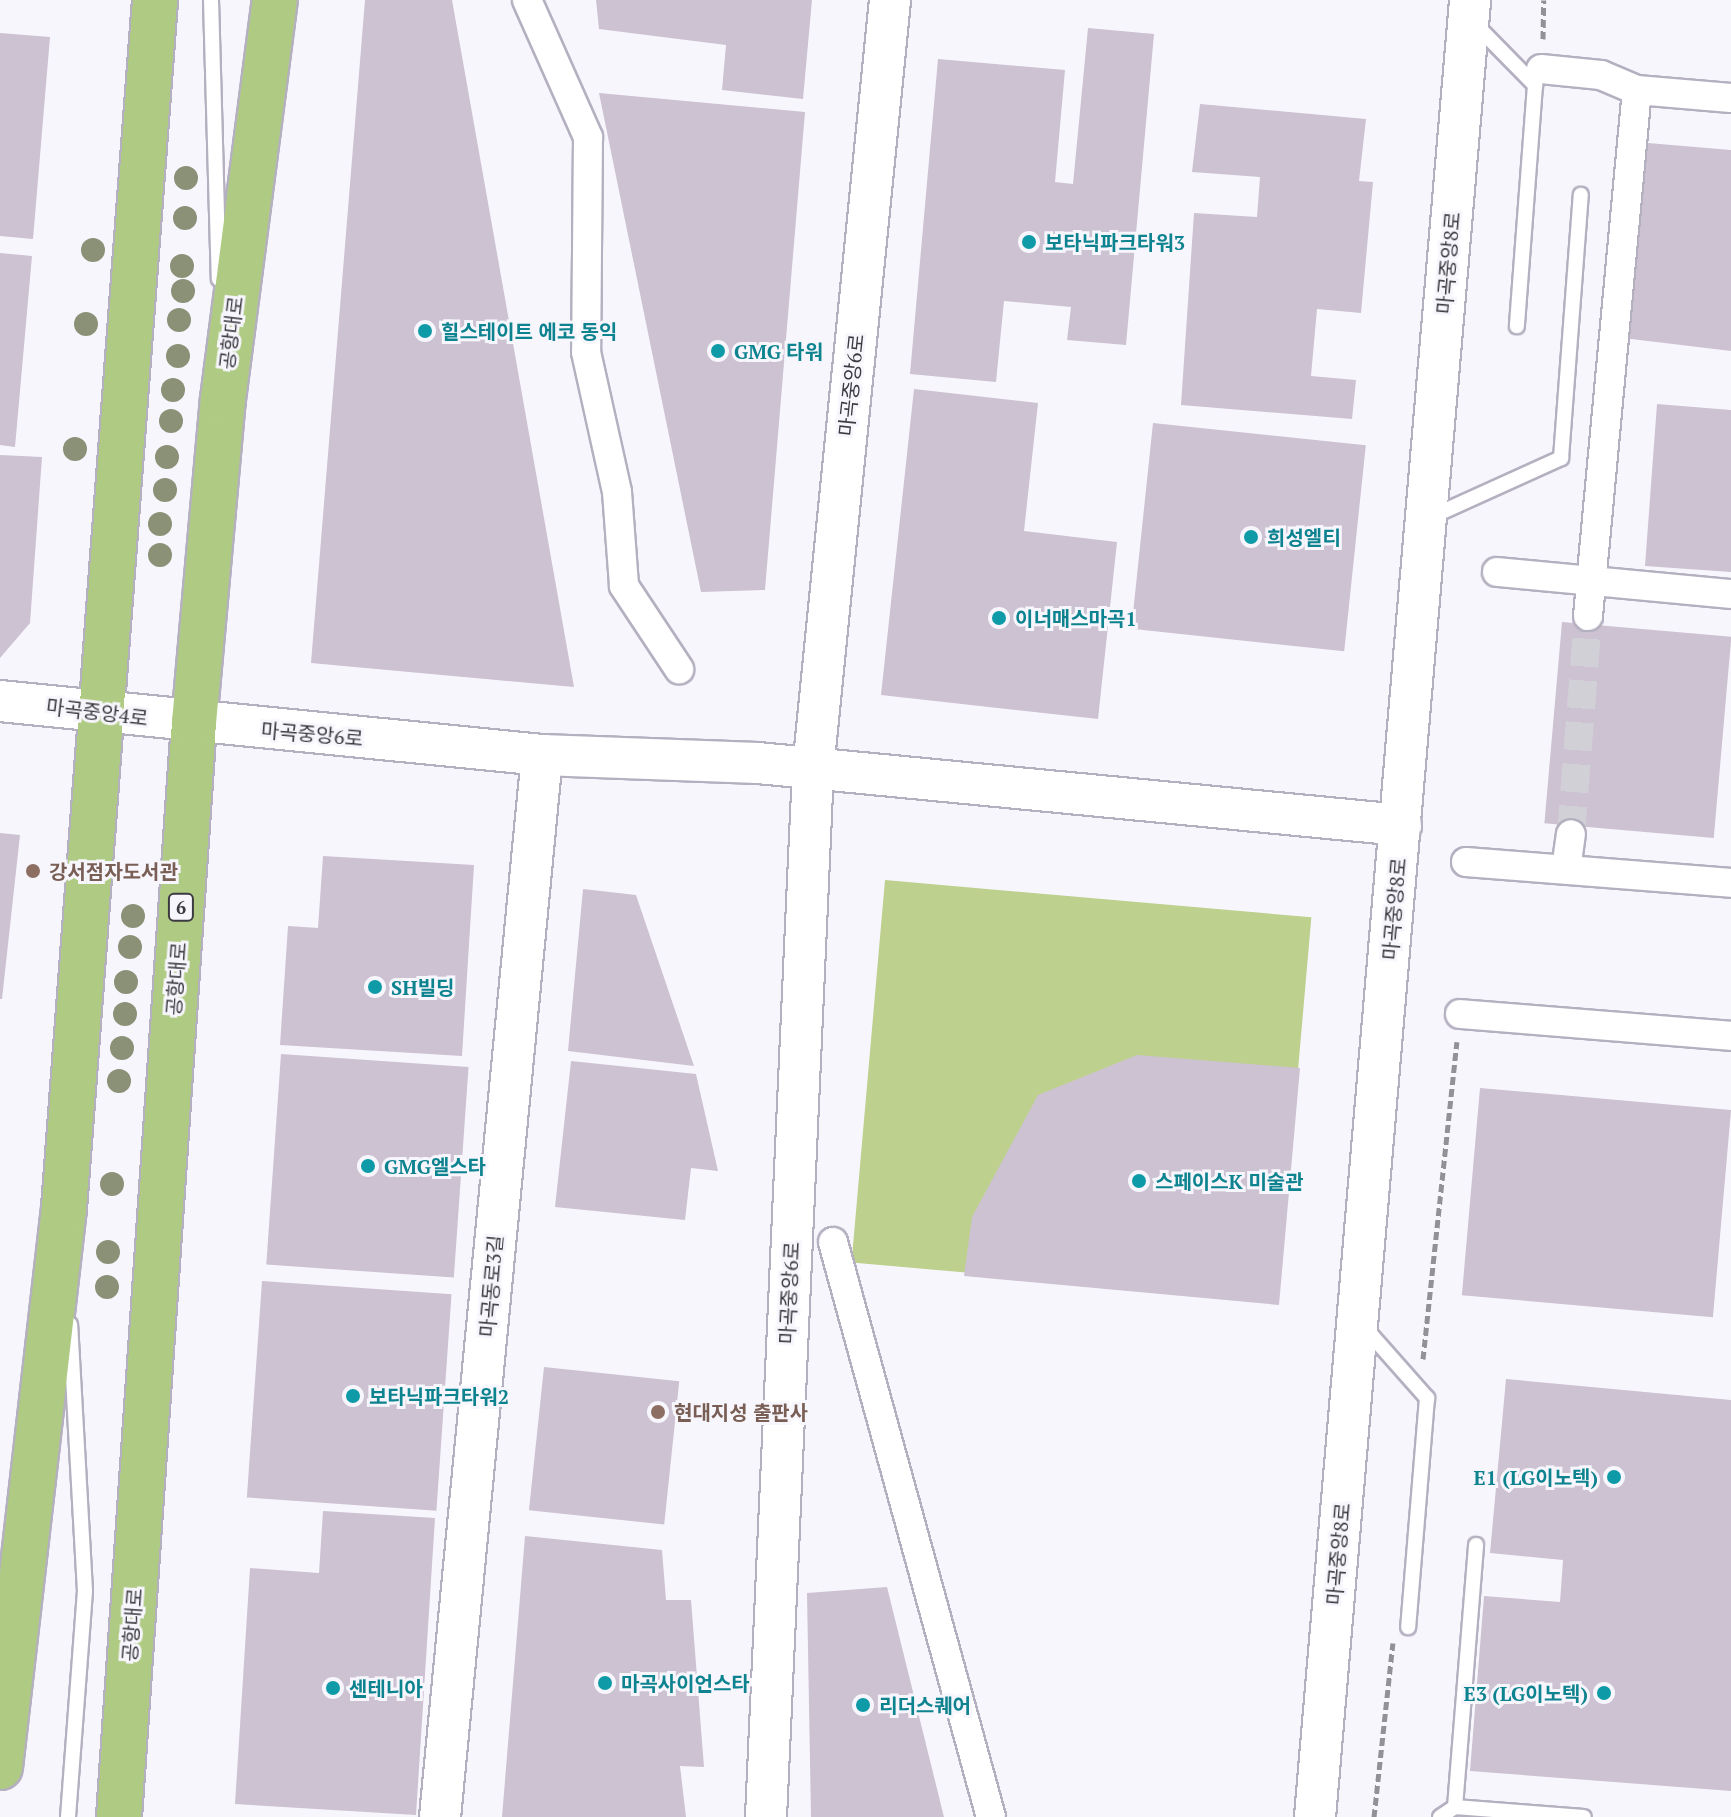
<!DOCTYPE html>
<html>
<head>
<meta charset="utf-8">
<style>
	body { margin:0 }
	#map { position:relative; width:1731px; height:1817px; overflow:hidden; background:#f8f6fd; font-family:"PT Serif","Noto Sans KR",serif }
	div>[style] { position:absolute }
	.green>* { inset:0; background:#bdd08d; transform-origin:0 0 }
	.building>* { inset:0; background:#ccc2d1; transform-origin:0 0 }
	.street-tunnel>* { height:28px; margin-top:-14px; transform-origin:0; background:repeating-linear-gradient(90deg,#d2d0d7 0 28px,transparent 0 42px) }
	.path>* { height:5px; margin-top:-2.5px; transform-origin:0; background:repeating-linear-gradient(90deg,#939198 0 8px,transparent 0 12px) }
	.roads { filter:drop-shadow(2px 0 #b5b0c0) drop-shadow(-2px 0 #b5b0c0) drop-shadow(0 2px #b5b0c0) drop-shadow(0 -2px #b5b0c0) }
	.lane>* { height:14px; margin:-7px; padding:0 7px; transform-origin:7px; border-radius:7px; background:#fff }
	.street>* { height:28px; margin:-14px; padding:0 14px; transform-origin:14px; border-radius:14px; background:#fff }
	.secondary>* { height:40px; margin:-20px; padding:0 20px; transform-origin:20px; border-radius:20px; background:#fff }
	.primary>* { height:44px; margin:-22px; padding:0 22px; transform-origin:22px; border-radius:22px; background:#afcb83 }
	.trees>* { width:24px; height:24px; margin:-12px; border-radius:50%; background:#8b9177 }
	.dots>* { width:22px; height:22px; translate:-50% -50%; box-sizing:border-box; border:4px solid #f8f6fd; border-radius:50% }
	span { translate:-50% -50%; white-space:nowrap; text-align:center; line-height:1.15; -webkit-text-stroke:6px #f8f6fd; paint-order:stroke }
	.shield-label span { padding:2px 6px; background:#f8f6fd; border:2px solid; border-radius:6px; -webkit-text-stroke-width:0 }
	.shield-label { font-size:18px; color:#3c3a41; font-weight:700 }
	.culture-label { font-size:20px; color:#0d838f; font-weight:700 }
	.left { translate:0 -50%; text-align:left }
	.right { translate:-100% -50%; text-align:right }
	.street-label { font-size:20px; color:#3c3a41 }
	.education-label { font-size:20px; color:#785e54; font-weight:700 }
</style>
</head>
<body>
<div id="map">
	<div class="green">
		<div style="left:885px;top:880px;width:428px;height:384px;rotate:5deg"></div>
	</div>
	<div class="building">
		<div style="clip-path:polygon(365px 0,452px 0,574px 687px,311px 663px)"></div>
		<div style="clip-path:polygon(596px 0,812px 0,803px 99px,722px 90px,726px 45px,599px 29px)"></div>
		<div style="clip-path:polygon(1088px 28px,1154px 34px,1126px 345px,1067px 340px,1071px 307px,1004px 301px,996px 382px,910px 374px,938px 59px,1065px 70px,1055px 182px,1073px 184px)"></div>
		<div style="clip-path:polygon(0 33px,50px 37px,33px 239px,0 236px)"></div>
		<div style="clip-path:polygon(599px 93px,805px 112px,765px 590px,701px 592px)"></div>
		<div style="clip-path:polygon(1200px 104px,1366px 119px,1359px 181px,1373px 182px,1361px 313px,1317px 309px,1311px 376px,1356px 380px,1352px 419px,1181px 405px,1194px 213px,1257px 217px,1260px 177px,1192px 172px)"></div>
		<div style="clip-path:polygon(1636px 142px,1731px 150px,1731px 351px,1623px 338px)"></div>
		<div style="clip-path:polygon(0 253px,32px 256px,15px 447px,0 445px)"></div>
		<div style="clip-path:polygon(914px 389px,1038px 403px,1024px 531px,1117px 542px,1098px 719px,881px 695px)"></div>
		<div style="clip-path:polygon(1657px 404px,1731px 410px,1731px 572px,1645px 566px)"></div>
		<div style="left:1153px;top:423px;width:214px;height:207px;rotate:6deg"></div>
		<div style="clip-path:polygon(0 455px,42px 457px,30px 623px,0 658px)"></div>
		<div style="left:1562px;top:622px;width:170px;height:202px;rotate:5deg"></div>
		<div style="clip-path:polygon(0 833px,20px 835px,2px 999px,0 999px)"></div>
		<div style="clip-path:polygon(323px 856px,474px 865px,462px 1056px,280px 1045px,288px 926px,318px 928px)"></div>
		<div style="clip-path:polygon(583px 889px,636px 895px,694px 1066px,568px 1051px)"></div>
		<div style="left:281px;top:1054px;width:188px;height:211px;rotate:4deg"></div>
		<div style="clip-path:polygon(1137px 1055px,1300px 1068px,1279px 1305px,964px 1276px,972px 1217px,1038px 1095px)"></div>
		<div style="clip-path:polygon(571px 1061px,696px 1074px,718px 1171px,691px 1168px,685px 1220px,555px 1207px)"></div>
		<div style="left:1480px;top:1088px;width:252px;height:208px;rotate:5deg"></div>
		<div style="left:262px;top:1281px;width:190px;height:217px;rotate:4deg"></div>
		<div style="left:544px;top:1367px;width:136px;height:144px;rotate:6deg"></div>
		<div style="clip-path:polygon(1506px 1379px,1731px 1400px,1731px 1791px,1470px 1771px,1484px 1596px,1560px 1602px,1563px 1560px,1490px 1553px)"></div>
		<div style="clip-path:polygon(323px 1511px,435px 1518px,416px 1815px,235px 1804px,250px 1568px,319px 1573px)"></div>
		<div style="clip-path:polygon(525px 1536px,662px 1550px,666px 1600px,691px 1600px,704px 1767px,680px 1766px,686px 1817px,502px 1817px)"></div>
		<div style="clip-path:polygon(887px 1587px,944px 1817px,811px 1817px,807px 1593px)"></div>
	</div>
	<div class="street-tunnel">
		<div style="left:1571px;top:834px;width:219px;rotate:-85.5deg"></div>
	</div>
	<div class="path">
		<div style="left:1543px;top:39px;width:39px;rotate:-89deg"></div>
		<div style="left:1423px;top:1359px;width:319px;rotate:-83.9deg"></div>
		<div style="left:1374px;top:1817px;width:175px;rotate:-83.8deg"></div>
	</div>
	<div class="roads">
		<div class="lane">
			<div style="left:211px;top:0;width:279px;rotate:88.4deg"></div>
			<div style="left:1475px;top:24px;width:86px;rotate:45.5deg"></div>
			<div style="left:1535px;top:85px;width:242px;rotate:94.3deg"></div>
			<div style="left:1431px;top:517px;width:143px;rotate:-24.4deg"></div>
			<div style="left:1561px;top:458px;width:264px;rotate:-85.7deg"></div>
			<div style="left:1365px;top:1328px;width:94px;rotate:48.5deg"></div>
			<div style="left:1427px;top:1398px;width:230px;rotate:94.7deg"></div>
			<div style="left:1455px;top:1807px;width:129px;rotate:4.4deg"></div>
			<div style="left:68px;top:1817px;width:227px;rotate:-85.7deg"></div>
			<div style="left:85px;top:1591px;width:267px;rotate:-93.2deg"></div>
			<div style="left:1440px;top:1817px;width:18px;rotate:-34deg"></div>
			<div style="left:1455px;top:1807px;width:263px;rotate:-85.4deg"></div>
		</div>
		<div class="street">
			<div style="left:527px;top:0;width:150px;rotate:66deg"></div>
			<div style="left:588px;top:137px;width:215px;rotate:90.5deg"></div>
			<div style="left:586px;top:352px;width:143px;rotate:77.5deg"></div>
			<div style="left:617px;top:492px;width:94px;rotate:85.7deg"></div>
			<div style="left:624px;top:586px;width:100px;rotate:56.5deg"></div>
			<div style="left:1541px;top:69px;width:60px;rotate:5.7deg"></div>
			<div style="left:1601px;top:75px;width:39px;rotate:23deg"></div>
			<div style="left:1637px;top:90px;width:94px;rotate:4.9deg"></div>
			<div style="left:1497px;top:572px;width:235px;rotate:5.4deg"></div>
			<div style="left:1588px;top:616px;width:528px;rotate:-84.68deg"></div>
			<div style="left:1466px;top:862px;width:266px;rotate:4.5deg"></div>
			<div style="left:1566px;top:869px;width:35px;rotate:-82deg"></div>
			<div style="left:1460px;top:1014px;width:272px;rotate:4.6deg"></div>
			<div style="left:833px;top:1242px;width:596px;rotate:74.64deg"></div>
		</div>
		<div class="secondary">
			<div style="left:0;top:701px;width:545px;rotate:5.69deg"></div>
			<div style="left:542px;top:755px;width:216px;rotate:2.1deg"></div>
			<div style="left:758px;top:763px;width:646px;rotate:5.51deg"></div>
			<div style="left:440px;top:1817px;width:1067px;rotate:-84.51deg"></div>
			<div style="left:766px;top:1817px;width:1049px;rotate:-87.43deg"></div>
			<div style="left:813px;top:769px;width:773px;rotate:-84.28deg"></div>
			<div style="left:1315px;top:1817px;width:1824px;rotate:-85.12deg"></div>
		</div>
		<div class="primary">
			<div style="left:0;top:1767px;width:563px;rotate:-83.47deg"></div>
			<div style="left:64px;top:1208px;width:1211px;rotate:-85.69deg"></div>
			<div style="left:119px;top:1817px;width:1097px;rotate:-86.08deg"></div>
			<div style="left:194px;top:723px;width:325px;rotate:-84.9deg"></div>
			<div style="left:223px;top:399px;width:402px;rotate:-82.6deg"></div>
		</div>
	</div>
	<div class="trees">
		<div style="left:186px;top:178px"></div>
		<div style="left:185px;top:218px"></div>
		<div style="left:93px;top:250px"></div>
		<div style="left:182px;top:266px"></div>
		<div style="left:183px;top:291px"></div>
		<div style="left:179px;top:320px"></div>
		<div style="left:86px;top:324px"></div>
		<div style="left:178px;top:356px"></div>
		<div style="left:173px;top:390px"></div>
		<div style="left:171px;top:421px"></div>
		<div style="left:75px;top:449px"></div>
		<div style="left:167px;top:457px"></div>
		<div style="left:165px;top:490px"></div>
		<div style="left:160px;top:524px"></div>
		<div style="left:160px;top:555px"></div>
		<div style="left:133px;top:916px"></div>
		<div style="left:130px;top:947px"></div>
		<div style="left:126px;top:982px"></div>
		<div style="left:125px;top:1014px"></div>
		<div style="left:122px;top:1048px"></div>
		<div style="left:119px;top:1081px"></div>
		<div style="left:112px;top:1184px"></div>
		<div style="left:108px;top:1252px"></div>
		<div style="left:107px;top:1287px"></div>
	</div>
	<div class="dots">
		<div style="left:1029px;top:242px;background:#0f9aa8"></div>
		<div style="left:425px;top:331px;background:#0f9aa8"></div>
		<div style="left:718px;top:351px;background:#0f9aa8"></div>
		<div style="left:1251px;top:537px;background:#0f9aa8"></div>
		<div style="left:999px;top:618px;background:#0f9aa8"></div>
		<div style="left:33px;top:871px;background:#8d6e63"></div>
		<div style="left:375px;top:987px;background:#0f9aa8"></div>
		<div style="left:368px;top:1166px;background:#0f9aa8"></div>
		<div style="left:1139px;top:1181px;background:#0f9aa8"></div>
		<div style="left:353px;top:1396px;background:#0f9aa8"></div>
		<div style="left:658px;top:1412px;background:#8d6e63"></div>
		<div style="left:1614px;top:1477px;background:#0f9aa8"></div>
		<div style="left:605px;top:1683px;background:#0f9aa8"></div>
		<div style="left:333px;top:1688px;background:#0f9aa8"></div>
		<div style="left:1604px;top:1693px;background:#0f9aa8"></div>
		<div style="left:863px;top:1705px;background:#0f9aa8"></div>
	</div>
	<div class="shield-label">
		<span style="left:181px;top:907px">6</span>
	</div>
	<div class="culture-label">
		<span class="left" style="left:1045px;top:242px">보타닉파크타워3</span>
		<span class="left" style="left:441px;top:331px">힐스테이트 에코 동익</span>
		<span class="left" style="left:734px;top:351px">GMG 타워</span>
		<span class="left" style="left:1267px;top:537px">희성엘티</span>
		<span class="left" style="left:1015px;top:618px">이너매스마곡1</span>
		<span class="left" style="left:391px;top:987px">SH빌딩</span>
		<span class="left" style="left:384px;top:1166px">GMG엘스타</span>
		<span class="left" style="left:1155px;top:1181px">스페이스K 미술관</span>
		<span class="left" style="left:369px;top:1396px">보타닉파크타워2</span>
		<span class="right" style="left:1598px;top:1477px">E1 (LG이노텍)</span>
		<span class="left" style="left:621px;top:1683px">마곡사이언스타</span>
		<span class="left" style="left:349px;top:1688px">센테니아</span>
		<span class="right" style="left:1588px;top:1693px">E3 (LG이노텍)</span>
		<span class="left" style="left:879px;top:1705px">리더스퀘어</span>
	</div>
	<div class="street-label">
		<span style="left:1448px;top:263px;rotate:-85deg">마곡중앙8로</span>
		<span style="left:231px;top:333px;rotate:-83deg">공항대로</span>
		<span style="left:851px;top:385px;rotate:-84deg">마곡중앙6로</span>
		<span style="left:97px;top:712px;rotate:7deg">마곡중앙4로</span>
		<span style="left:312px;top:734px;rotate:5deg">마곡중앙6로</span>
		<span style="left:1394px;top:909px;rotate:-85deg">마곡중앙8로</span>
		<span style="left:176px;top:979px;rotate:-86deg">공항대로</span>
		<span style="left:491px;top:1286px;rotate:-85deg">마곡동로3길</span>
		<span style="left:789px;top:1293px;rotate:-87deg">마곡중앙6로</span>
		<span style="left:1338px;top:1554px;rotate:-85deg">마곡중앙8로</span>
		<span style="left:132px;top:1625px;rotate:-86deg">공항대로</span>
	</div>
	<div class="education-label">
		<span class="left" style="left:49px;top:871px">강서점자도서관</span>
		<span class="left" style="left:674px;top:1412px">현대지성 출판사</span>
	</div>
</div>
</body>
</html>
